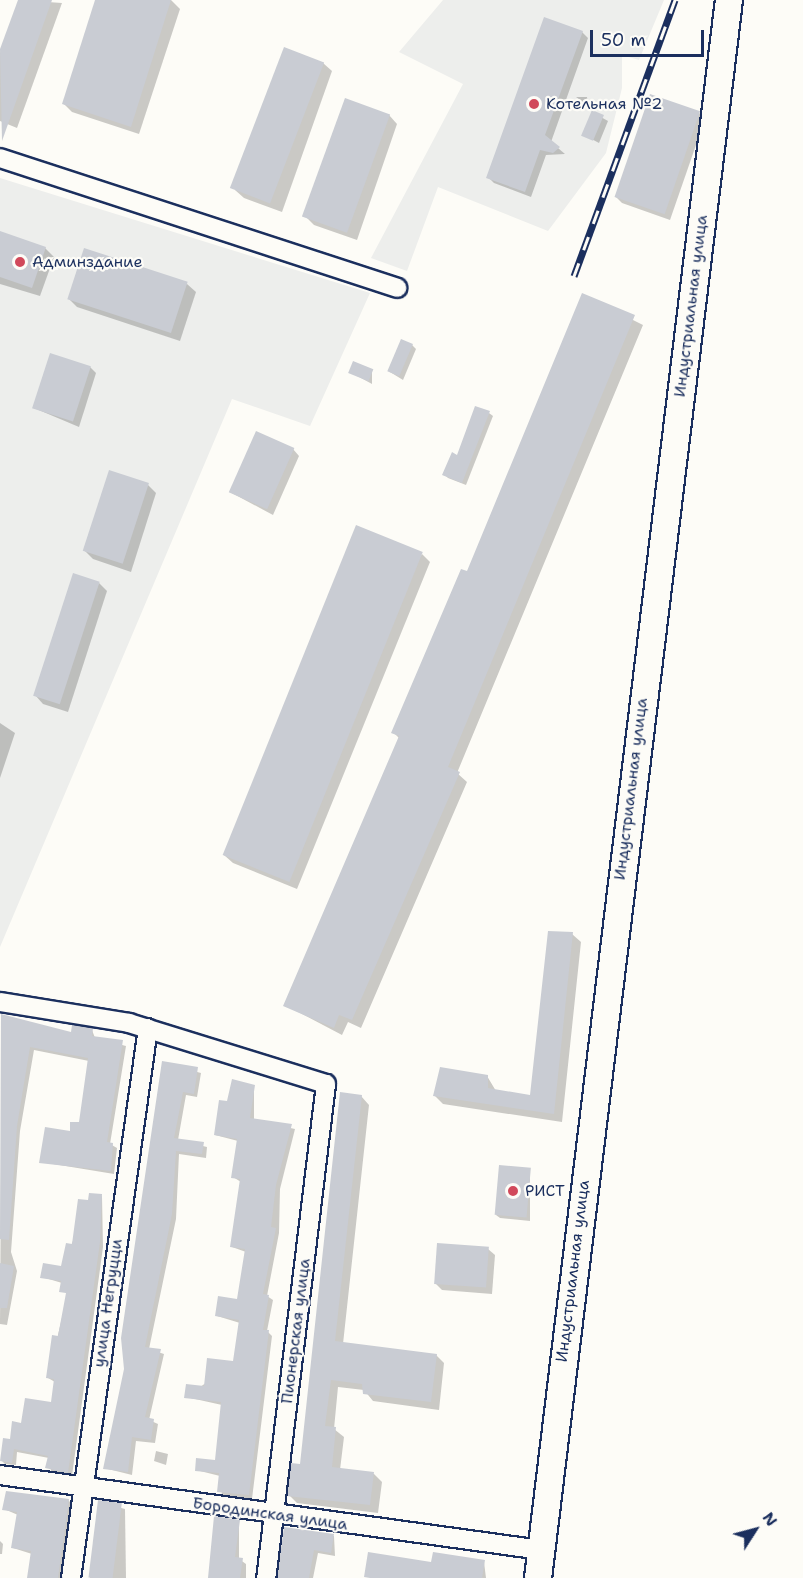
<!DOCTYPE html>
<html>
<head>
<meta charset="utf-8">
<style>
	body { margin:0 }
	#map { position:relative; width:803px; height:1578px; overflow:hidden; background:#fdfcf7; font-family:"Shantell Sans",sans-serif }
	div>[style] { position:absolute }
	.built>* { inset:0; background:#edeeec }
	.shadow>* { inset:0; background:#0003 }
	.building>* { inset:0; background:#c9ccd3; transform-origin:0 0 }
	.roads { filter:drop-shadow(2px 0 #1b2f5e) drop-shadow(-2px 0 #1b2f5e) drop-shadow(0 2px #1b2f5e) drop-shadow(0 -2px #1b2f5e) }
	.minor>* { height:18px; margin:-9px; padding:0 9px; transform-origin:9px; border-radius:9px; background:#fdfcf7 }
	.secondary>* { height:26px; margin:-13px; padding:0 13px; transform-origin:13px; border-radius:13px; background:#fdfcf7 }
	.rail>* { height:7px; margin-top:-3.5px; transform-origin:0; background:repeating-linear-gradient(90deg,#fdfcf7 0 14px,#1b2f5e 0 28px); box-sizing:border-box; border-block:2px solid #1b2f5e }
	.dots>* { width:16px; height:16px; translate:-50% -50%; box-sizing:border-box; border:3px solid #fdfcf7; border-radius:50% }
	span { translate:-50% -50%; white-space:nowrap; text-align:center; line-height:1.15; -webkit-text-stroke:4.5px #fdfcf7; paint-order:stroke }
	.poi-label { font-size:16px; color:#1b2f5e }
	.left { translate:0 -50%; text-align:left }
	.street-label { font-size:16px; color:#1b2f5e }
	.north { position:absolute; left:725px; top:1500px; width:60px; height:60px; -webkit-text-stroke:4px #fdfcf7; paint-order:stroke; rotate:54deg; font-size:16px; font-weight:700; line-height:24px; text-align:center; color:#1b2f5e }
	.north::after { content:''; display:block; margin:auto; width:21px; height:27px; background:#1b2f5e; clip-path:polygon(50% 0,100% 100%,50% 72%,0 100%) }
	.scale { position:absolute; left:590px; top:30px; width:114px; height:27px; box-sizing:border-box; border:3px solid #1b2f5e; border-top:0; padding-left:8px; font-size:18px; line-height:21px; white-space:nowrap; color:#1b2f5e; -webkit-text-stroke:4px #fdfcf7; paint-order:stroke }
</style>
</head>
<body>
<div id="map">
	<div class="built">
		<div style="clip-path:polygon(443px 0,664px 0,639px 60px,622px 55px,622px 88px,606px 153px,548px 231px,438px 187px,407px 271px,371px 258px,463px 84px,399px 52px)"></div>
		<div style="clip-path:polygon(0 178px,370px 293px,310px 426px,232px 399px,0 947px)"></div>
	</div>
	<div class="shadow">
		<div style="clip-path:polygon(19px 0,62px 3px,17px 128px,0 121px,0 53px)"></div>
		<div style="clip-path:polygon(97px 0,171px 0,180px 9px,139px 134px,72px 112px,64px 104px)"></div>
		<div style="clip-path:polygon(582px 32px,588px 38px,551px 142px,565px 154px,546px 155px,531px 197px,494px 183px,488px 177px)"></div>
		<div style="clip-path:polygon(323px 63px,332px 71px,282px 212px,244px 198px,235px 190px)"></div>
		<div style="clip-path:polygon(576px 97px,587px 97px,588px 106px)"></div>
		<div style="clip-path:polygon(592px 112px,608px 121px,599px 143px,584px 135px)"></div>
		<div style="clip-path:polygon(699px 113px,705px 119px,670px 220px,622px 203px,616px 197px)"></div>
		<div style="clip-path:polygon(389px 115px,397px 124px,357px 240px,314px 225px,305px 216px)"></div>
		<div style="clip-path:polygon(0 232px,45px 248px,54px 257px,40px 296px,0 284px)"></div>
		<div style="clip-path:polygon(187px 284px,196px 292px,180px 341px,77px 307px,69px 299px)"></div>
		<div style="clip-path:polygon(583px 295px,643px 325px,457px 773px,467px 782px,361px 1028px,348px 1022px,342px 1035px,285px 1005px,400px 739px,393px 732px,468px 573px)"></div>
		<div style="clip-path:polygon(412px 345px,416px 349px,403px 380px,390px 372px)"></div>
		<div style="clip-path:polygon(90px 367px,96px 373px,79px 427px,34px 408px)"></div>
		<div style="clip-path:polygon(372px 370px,372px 384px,350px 372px)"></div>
		<div style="clip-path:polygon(489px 413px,493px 416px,466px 485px,448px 478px,444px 474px)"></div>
		<div style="clip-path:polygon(293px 449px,299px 456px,273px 515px,230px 492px)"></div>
		<div style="clip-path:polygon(148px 485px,156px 493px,131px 572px,93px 559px,85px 551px)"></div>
		<div style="clip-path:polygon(422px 554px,430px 562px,297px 889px,233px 863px,224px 855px)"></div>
		<div style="clip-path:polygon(99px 583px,107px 591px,68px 712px,43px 704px,35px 695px)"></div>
		<div style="clip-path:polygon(0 723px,15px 733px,0 778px)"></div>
		<div style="clip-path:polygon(572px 934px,581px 942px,562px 1122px,443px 1104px,435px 1096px,487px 1076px,496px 1091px,531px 1096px)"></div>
		<div style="clip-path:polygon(2px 1015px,72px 1034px,92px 1030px,95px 1038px,126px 1046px,110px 1144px,117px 1148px,114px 1174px,41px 1162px,80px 1124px,89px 1061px,34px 1050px,20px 1131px,11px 1252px,17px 1271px,7px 1325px,0 1324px)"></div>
		<div style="clip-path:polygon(163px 1063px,201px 1073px,197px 1097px,186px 1095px,178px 1140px,207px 1147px,206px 1158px,179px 1154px,176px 1219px,149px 1349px,164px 1354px,149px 1420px,158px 1424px,155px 1443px,136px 1441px,132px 1475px,104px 1468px,125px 1369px)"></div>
		<div style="clip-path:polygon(254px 1087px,254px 1120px,295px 1129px,280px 1189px,279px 1233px,267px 1296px,273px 1300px,267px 1331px,272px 1336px,252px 1499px,222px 1495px,220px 1476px,196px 1470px,216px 1462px,222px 1405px,186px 1397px,234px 1363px,240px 1323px,217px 1316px,238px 1301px,246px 1252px,232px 1247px,241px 1182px,233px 1177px,238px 1141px,215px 1135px,228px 1103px)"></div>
		<div style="clip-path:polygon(361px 1096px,369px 1105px,343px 1344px,436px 1355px,444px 1363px,439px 1410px,373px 1401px,364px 1390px,338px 1387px,334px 1429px,344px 1437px,340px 1470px,374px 1474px,382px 1482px,378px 1513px,297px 1503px,289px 1495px,301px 1465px)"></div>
		<div style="clip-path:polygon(530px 1169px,530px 1221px,500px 1218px,496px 1215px)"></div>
		<div style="clip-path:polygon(102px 1196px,103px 1247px,72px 1476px,51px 1471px,49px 1458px,17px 1452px,16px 1465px,5px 1464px,1px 1460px,22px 1424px,52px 1404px,55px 1382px,48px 1378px,67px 1296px,62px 1283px,42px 1277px,62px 1268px,89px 1201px)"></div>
		<div style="clip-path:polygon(488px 1249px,495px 1255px,492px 1294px,442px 1290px,436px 1284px)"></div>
		<div style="clip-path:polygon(156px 1451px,168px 1454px,166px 1465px,154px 1461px)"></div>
		<div style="clip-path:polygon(68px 1500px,72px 1504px,61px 1578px,29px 1578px,32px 1554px,13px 1548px,18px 1515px,4px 1509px)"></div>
		<div style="clip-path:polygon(100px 1502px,125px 1509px,126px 1578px,90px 1578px)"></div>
		<div style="clip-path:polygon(239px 1521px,239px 1559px,246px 1564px,246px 1578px,211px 1578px)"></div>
		<div style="clip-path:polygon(285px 1528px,334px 1536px,335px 1556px,318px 1553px,313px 1578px,276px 1578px)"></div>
		<div style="clip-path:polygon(0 1541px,3px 1544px,2px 1554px,0 1554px)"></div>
		<div style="clip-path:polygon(484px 1562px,486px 1578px,366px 1576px,432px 1564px)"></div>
	</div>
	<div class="building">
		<div style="clip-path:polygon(18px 0,52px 0,2px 141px,0 49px)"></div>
		<div style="clip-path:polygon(95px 0,171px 0,131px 127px,62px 104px)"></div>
		<div style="clip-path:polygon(544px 17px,583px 31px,545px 135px,560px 147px,553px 153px,540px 150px,525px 192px,486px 178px)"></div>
		<div style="left:284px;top:47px;width:43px;height:151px;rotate:21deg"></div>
		<div style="left:650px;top:94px;width:53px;height:109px;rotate:19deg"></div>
		<div style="left:345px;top:98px;width:48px;height:126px;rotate:20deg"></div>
		<div style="left:592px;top:110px;width:13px;height:28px;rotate:23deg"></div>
		<div style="clip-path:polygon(0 231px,46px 247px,32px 288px,0 277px)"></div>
		<div style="left:84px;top:248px;width:109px;height:54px;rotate:18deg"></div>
		<div style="clip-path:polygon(582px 293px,635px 315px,448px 767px,460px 772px,352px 1020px,339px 1015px,334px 1028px,283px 1006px,399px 736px,391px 733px,461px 569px,467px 571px)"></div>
		<div style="left:401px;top:339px;width:13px;height:35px;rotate:23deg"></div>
		<div style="left:50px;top:353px;width:43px;height:58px;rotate:18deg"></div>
		<div style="left:353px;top:361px;width:22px;height:13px;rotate:22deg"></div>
		<div style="clip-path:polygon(475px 406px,490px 411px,462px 483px,442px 475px,452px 452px,457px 455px)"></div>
		<div style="left:256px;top:431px;width:42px;height:67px;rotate:24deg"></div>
		<div style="left:109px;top:470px;width:42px;height:85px;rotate:18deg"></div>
		<div style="left:356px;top:525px;width:72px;height:356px;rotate:22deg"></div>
		<div style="left:73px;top:573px;width:28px;height:129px;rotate:18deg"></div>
		<div style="clip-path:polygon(548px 931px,573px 932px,554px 1114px,433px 1096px,440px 1067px,488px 1075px,488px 1088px,530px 1095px)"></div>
		<div style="clip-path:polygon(1px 1014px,71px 1032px,72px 1025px,93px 1028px,92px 1036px,123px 1040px,107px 1142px,113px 1143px,111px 1171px,39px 1163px,45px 1127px,70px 1131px,70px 1122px,79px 1122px,88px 1058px,30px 1047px,17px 1126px,9px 1240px,0 1239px)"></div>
		<div style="clip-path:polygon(162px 1061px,198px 1067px,194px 1094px,183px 1092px,174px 1138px,204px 1142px,202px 1154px,176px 1151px,172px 1214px,145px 1347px,161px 1349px,145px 1417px,154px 1419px,151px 1440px,132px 1437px,128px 1472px,103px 1469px,124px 1369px,121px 1338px)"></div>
		<div style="clip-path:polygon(232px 1079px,255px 1085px,250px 1118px,292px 1124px,276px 1185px,271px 1227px,276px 1228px,263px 1294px,269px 1295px,263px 1330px,269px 1330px,249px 1495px,217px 1492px,219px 1473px,195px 1471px,196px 1458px,215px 1460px,221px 1402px,184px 1398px,186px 1384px,204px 1386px,207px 1358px,233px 1361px,239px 1320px,215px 1316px,218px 1296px,237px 1299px,245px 1249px,230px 1247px,240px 1179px,231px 1178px,237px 1139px,214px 1135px,219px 1100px,227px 1101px)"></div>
		<div style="clip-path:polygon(340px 1092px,362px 1095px,335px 1341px,437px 1354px,431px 1402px,363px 1394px,362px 1384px,331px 1380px,325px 1426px,336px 1427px,332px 1467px,374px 1472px,370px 1505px,287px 1496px,291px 1463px,300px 1464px)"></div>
		<div style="left:499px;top:1165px;width:32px;height:50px;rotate:5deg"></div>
		<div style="clip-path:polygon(89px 1193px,102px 1194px,100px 1242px,68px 1473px,45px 1468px,48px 1456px,14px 1449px,12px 1463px,0 1461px,3px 1438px,10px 1439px,12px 1421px,21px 1423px,25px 1398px,51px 1402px,54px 1379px,46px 1378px,52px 1335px,58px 1336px,66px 1293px,59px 1292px,61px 1281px,40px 1278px,43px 1263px,61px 1266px,66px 1243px,72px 1244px,78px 1199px,88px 1200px)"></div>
		<div style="left:437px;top:1243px;width:52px;height:41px;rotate:4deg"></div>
		<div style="clip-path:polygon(0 1263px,14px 1266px,7px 1308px,0 1308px)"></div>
		<div style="clip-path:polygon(6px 1491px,69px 1499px,58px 1578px,27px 1578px,31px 1551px,11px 1548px,17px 1512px,2px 1510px)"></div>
		<div style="left:98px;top:1500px;width:24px;height:78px;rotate:7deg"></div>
		<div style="clip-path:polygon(214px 1516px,240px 1520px,235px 1557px,243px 1558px,240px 1578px,208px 1578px)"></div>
		<div style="clip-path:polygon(284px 1527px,334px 1534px,331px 1553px,314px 1550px,309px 1578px,277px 1578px)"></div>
		<div style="clip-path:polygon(368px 1552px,431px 1562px,433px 1552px,485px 1560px,482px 1578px,370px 1578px,364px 1577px)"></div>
	</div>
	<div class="roads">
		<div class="minor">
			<div style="left:0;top:158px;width:418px;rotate:18.1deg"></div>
			<div style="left:0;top:1002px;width:131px;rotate:9.2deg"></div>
			<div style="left:129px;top:1023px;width:206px;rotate:17.2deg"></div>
			<div style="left:326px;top:1084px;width:498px;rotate:96.9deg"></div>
			<div style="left:0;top:1475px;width:546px;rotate:7.89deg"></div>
			<div style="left:71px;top:1578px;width:555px;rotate:-82.03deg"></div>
		</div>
		<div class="secondary">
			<div style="left:538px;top:1578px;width:1590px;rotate:-83.1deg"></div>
		</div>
	</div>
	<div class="rail">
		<div style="left:574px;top:276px;width:294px;rotate:-69.9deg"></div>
	</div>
	<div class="dots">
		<div style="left:534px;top:104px;background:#d1495b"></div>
		<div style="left:20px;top:262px;background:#d1495b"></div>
		<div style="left:513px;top:1191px;background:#d1495b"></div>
	</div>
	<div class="poi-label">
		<span class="left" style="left:546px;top:104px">Котельная №2</span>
		<span class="left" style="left:32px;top:262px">Админздание</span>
		<span class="left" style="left:525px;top:1191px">РИСТ</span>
	</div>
	<div class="street-label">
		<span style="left:691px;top:306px;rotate:-83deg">Индустриальная улица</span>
		<span style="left:631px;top:789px;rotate:-83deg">Индустриальная улица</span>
		<span style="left:573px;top:1271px;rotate:-83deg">Индустриальная улица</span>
		<span style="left:108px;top:1303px;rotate:-82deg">улица Негруцци</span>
		<span style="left:296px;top:1331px;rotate:-83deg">Пионерская улица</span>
		<span style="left:270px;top:1514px;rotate:8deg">Бородинская улица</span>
	</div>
	<div class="north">N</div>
	<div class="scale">50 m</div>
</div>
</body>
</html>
